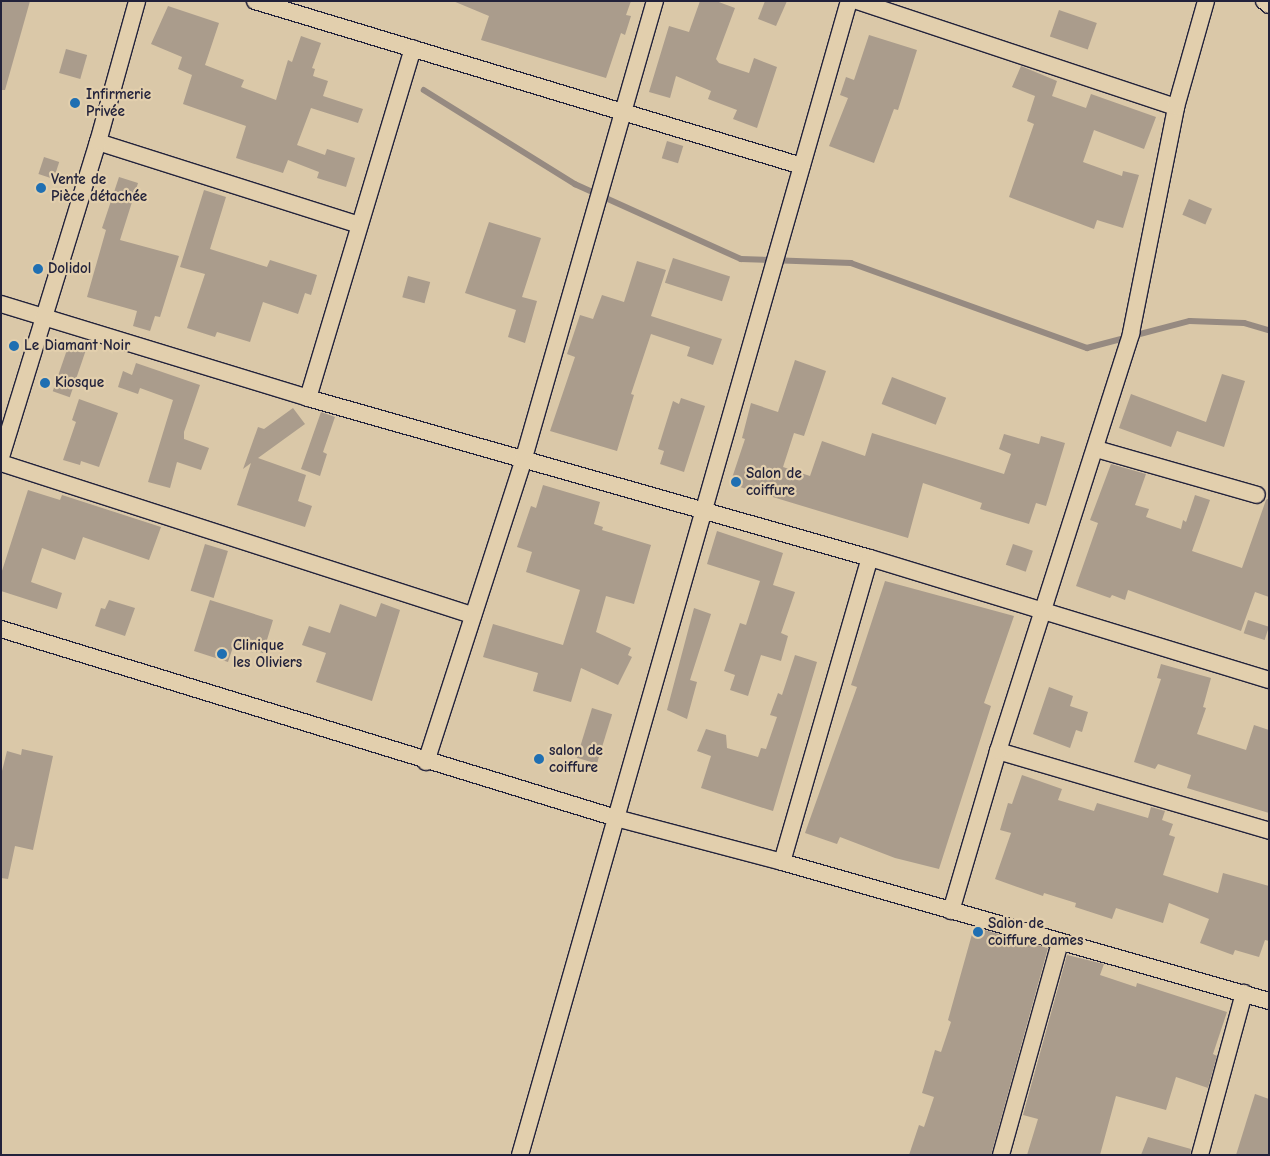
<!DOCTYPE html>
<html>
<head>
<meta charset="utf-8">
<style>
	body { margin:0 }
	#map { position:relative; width:1270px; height:1156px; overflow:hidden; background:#dac8a8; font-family:"Comic Neue",sans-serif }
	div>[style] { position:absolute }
	.stream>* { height:5.5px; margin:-2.75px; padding:0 2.75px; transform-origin:2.75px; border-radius:2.75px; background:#968a81 }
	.building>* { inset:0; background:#aa9c8c; transform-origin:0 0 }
	.roads { filter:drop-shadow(1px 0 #22223b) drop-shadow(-1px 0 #22223b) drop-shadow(0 1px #22223b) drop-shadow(0 -1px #22223b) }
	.street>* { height:16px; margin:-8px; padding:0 8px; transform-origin:8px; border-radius:8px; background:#e2cfad }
	.dots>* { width:14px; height:14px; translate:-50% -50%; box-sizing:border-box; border:2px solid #e2cfad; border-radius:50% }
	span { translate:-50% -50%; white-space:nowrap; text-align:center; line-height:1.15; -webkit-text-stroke:4.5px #e2cfad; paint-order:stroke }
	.poi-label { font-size:15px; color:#22223b; font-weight:700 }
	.left { translate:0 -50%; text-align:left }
	.frame { position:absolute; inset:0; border:2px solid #22223b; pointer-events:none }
</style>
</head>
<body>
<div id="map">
	<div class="stream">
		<div style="left:424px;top:90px;width:178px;rotate:31.9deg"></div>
		<div style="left:575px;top:184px;width:182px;rotate:24.3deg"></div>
		<div style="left:741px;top:259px;width:110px;rotate:2.1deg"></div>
		<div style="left:851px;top:263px;width:251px;rotate:19.8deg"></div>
		<div style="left:1087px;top:348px;width:106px;rotate:-14.7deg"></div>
		<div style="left:1190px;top:321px;width:54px;rotate:2.1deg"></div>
		<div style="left:1244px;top:323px;width:26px;rotate:16deg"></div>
	</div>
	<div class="building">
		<div style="clip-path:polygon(1px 1px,30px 1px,5px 90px,1px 90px)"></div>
		<div style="clip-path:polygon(453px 1px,631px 1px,626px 15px,631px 16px,625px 35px,621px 33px,606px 78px,481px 40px,489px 16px)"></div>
		<div style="clip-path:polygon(700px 1px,716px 1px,735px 8px,716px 59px,719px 63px,749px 73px,754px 58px,777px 67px,757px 128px,733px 119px,737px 110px,708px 99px,711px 91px,676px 76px,670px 98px,649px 92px,669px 26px,689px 32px)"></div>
		<div style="clip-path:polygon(765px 1px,787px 1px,776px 26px,758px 19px)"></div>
		<div style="clip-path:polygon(168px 6px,219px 23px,205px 65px,244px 80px,241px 87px,276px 100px,288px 60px,292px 62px,301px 36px,321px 43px,312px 68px,315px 69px,313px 76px,328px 81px,323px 96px,363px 109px,358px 123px,311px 108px,297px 145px,325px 155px,327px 149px,355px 158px,346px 187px,317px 178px,319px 172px,288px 160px,283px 173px,236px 158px,246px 126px,183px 104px,192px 75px,178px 69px,182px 57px,151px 44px)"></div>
		<div style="left:1059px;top:10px;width:40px;height:28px;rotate:19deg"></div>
		<div style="clip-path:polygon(869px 35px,917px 50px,898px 110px,894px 109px,874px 163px,829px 146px,848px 98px,840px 95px,846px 77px,854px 80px)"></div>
		<div style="left:66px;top:49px;width:22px;height:25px;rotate:16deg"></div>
		<div style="clip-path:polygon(1021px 66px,1057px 81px,1052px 96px,1086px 108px,1091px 94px,1156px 117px,1144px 149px,1094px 130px,1083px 162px,1122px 176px,1123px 171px,1139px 175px,1123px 228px,1097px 220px,1094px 229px,1009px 197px,1034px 124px,1027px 121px,1035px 96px,1012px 87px)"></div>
		<div style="left:667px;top:141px;width:17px;height:18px;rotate:17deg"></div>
		<div style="left:44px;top:157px;width:16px;height:18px;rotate:18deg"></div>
		<div style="clip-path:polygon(119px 177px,138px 183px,120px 240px,179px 256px,160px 317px,155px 316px,150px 331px,133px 326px,137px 311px,87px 297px,106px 230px,102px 228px)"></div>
		<div style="clip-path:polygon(204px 190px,226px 197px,210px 249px,267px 267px,270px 260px,317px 275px,311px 295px,305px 293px,298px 314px,263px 302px,250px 342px,217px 332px,215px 337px,187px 328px,205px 274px,180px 267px)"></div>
		<div style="left:1189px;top:199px;width:25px;height:17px;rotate:23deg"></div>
		<div style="clip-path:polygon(489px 222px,541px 238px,522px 297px,537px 301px,525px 343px,508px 337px,516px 310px,465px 293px)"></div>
		<div style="left:673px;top:258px;width:60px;height:26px;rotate:18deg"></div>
		<div style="clip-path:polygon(637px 261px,666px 270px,651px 316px,722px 339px,713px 365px,687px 356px,690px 347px,651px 334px,631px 394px,634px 395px,617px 451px,550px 431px,575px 357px,567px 354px,580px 315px,593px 319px,602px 295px,624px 302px)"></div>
		<div style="left:408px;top:276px;width:23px;height:22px;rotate:15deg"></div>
		<div style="left:69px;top:344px;width:18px;height:50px;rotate:19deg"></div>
		<div style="clip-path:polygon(795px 360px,826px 371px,804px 436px,794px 433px,783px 467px,810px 476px,822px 441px,865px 456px,872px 433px,1004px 474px,1011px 454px,999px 449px,1004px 434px,1039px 444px,1041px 436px,1065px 443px,1046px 506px,1036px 503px,1029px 524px,980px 509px,982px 503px,923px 483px,908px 538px,730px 484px,745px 439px,742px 438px,751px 403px,778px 412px)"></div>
		<div style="clip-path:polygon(136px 363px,200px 385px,184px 432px,184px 439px,209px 448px,201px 470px,177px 462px,170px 488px,148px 482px,173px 400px,140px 388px,138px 394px,118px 387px,123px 371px,132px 375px)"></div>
		<div style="clip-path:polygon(1222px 374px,1245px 381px,1224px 447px,1177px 431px,1171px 447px,1119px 428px,1131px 394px,1206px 422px)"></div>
		<div style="left:892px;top:377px;width:58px;height:29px;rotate:21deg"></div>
		<div style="clip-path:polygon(681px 398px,705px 406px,684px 472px,660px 464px,664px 451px,658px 449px,673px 401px,679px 404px)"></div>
		<div style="clip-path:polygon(79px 399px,118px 413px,99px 467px,81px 461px,80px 465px,63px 460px,76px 422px,72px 420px)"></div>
		<div style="clip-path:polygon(293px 408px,305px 424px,258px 458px,306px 475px,298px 501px,312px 506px,305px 527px,237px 505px,251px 463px,243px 469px,258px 427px,264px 429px)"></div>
		<div style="clip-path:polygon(321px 412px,335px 417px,323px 452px,327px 454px,320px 476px,301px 469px)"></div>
		<div style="clip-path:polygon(1111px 464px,1146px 474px,1135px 505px,1149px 509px,1146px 517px,1181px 529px,1183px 520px,1186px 522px,1195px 495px,1210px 500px,1192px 551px,1242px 568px,1266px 500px,1269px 498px,1269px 597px,1255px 592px,1241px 631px,1128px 590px,1125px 600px,1112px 595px,1110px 598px,1076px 586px,1098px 523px,1090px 520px)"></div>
		<div style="clip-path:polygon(543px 485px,600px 502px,594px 524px,603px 527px,602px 530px,651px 545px,634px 604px,606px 596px,596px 632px,631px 648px,628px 655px,632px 657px,618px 685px,581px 668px,571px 702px,533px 691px,538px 673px,483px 657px,493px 624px,563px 645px,580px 590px,526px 572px,532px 552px,517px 547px,531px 506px,536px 508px)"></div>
		<div style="clip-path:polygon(28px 490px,60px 500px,62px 495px,161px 527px,149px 560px,83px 537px,75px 560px,42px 548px,31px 582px,62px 593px,57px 609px,1px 591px,1px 574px)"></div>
		<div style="clip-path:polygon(717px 531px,783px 553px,773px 585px,795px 592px,781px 633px,788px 636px,781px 661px,761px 655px,748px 696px,730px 690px,735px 675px,724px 671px,740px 623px,746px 625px,760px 581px,707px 564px)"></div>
		<div style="left:205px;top:544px;width:24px;height:49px;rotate:17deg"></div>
		<div style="left:1013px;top:544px;width:21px;height:22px;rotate:19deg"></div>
		<div style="clip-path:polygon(885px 581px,1014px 616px,984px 703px,991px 706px,939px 869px,895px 858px,840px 837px,837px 844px,805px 833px,857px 687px,851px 685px)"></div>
		<div style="clip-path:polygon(109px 600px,135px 608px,125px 636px,95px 626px,101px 608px,105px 609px)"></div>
		<div style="clip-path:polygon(210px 600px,273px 620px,263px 653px,234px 644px,228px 662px,194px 651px)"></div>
		<div style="clip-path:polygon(381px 603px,400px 610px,372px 701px,316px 682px,326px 653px,302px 645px,309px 626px,330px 633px,340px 604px,376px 617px)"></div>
		<div style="clip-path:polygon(694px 608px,711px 614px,690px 680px,697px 682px,687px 719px,667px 710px)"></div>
		<div style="left:1248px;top:620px;width:22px;height:14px;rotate:18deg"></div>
		<div style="clip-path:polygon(795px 655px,817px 662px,773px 811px,701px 788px,711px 756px,697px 751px,706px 729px,726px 735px,727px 748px,758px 757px,761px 748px,766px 749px,777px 717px,770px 715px,778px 693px,782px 695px)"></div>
		<div style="clip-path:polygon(1161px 664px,1211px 678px,1203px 707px,1206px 708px,1197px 734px,1246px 750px,1254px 725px,1269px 730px,1269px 813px,1187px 788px,1191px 775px,1158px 764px,1155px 769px,1134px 762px,1161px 679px,1157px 678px)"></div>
		<div style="clip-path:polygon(1049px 687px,1073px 696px,1070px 706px,1088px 712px,1082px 732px,1076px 730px,1070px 748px,1033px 734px)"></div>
		<div style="left:592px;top:708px;width:21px;height:52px;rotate:17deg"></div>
		<div style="clip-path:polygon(22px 749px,53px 756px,33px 850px,15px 846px,8px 879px,1px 878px,1px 775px,7px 751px,21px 755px)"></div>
		<div style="clip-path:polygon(1022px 775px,1062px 789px,1058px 800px,1094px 811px,1097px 803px,1148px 818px,1151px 807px,1165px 811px,1162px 820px,1173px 824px,1169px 835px,1175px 837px,1163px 875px,1218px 893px,1223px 873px,1269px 886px,1269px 941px,1265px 940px,1259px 957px,1235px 950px,1233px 955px,1200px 943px,1209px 919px,1169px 903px,1163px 923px,1116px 908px,1112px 919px,1075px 907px,1076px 903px,1044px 893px,1043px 896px,995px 879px,1011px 833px,1000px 830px,1008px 803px,1012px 804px)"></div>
		<div style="clip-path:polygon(974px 927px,1048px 948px,991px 1155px,909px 1155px,919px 1125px,924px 1127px,934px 1097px,922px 1093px,935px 1050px,941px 1052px,951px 1022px,948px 1020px)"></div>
		<div style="clip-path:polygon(1067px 955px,1104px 964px,1100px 975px,1136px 987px,1137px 983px,1227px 1012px,1213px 1054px,1217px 1056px,1208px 1088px,1176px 1077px,1166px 1110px,1116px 1096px,1100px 1155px,1027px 1155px,1038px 1119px,1023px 1115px)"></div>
		<div style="clip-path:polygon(1255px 1094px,1269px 1099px,1269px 1155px,1236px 1155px)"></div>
		<div style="clip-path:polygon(1148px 1137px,1191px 1149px,1190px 1155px,1141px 1155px)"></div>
	</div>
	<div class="roads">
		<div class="street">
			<div style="left:255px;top:1px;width:571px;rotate:16.79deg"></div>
			<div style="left:857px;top:1px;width:336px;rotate:18.4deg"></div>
			<div style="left:1264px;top:1px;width:6px;rotate:39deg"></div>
			<div style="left:98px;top:142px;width:274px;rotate:17.6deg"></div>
			<div style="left:1px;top:304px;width:321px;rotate:17deg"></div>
			<div style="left:308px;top:398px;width:584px;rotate:15.89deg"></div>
			<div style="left:870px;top:558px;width:417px;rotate:17deg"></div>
			<div style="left:308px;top:398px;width:365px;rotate:-73.3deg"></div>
			<div style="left:1096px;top:449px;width:167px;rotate:15.9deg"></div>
			<div style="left:1px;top:457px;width:330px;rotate:-72.9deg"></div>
			<div style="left:98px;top:142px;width:146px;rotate:-74.5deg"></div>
			<div style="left:1px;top:463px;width:496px;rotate:17.9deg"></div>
			<div style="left:1px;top:629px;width:643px;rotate:17.08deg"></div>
			<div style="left:616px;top:818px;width:172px;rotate:14.8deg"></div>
			<div style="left:782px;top:862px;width:506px;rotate:15.93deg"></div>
			<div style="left:998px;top:751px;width:283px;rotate:16.4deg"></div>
			<div style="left:426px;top:762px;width:316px;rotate:-72.1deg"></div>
			<div style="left:523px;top:461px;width:479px;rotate:-74deg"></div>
			<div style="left:782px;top:862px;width:316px;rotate:-73.9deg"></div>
			<div style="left:951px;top:911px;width:167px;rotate:-73.6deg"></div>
			<div style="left:998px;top:751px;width:439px;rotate:-72.3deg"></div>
			<div style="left:1131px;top:333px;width:230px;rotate:-78.7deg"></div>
			<div style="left:1176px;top:107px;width:110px;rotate:-74.2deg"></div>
			<div style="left:520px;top:1155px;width:1200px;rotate:-74.09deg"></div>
			<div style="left:1001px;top:1155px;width:221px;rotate:-74.5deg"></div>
			<div style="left:1200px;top:1155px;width:168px;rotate:-74.8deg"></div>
		</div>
	</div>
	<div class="dots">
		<div style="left:75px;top:103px;background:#1f6fb2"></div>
		<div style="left:41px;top:188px;background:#1f6fb2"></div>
		<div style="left:38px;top:269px;background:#1f6fb2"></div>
		<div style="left:14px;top:346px;background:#1f6fb2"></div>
		<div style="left:45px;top:383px;background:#1f6fb2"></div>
		<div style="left:736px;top:482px;background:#1f6fb2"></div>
		<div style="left:222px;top:654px;background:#1f6fb2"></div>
		<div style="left:539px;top:759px;background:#1f6fb2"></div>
		<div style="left:978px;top:932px;background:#1f6fb2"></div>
	</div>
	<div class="poi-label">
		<span class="left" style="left:86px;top:103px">Infirmerie<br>Privée</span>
		<span class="left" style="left:51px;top:188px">Vente de<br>Pièce détachée</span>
		<span class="left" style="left:48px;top:269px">Dolidol</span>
		<span class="left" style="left:24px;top:346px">Le Diamant Noir</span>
		<span class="left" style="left:55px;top:383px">Kiosque</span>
		<span class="left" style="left:746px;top:482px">Salon de<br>coiffure</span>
		<span class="left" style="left:233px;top:654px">Clinique<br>les Oliviers</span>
		<span class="left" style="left:549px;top:759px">salon de<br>coiffure</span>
		<span class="left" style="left:988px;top:932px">Salon de<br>coiffure dames</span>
	</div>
	<div class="frame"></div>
</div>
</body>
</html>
